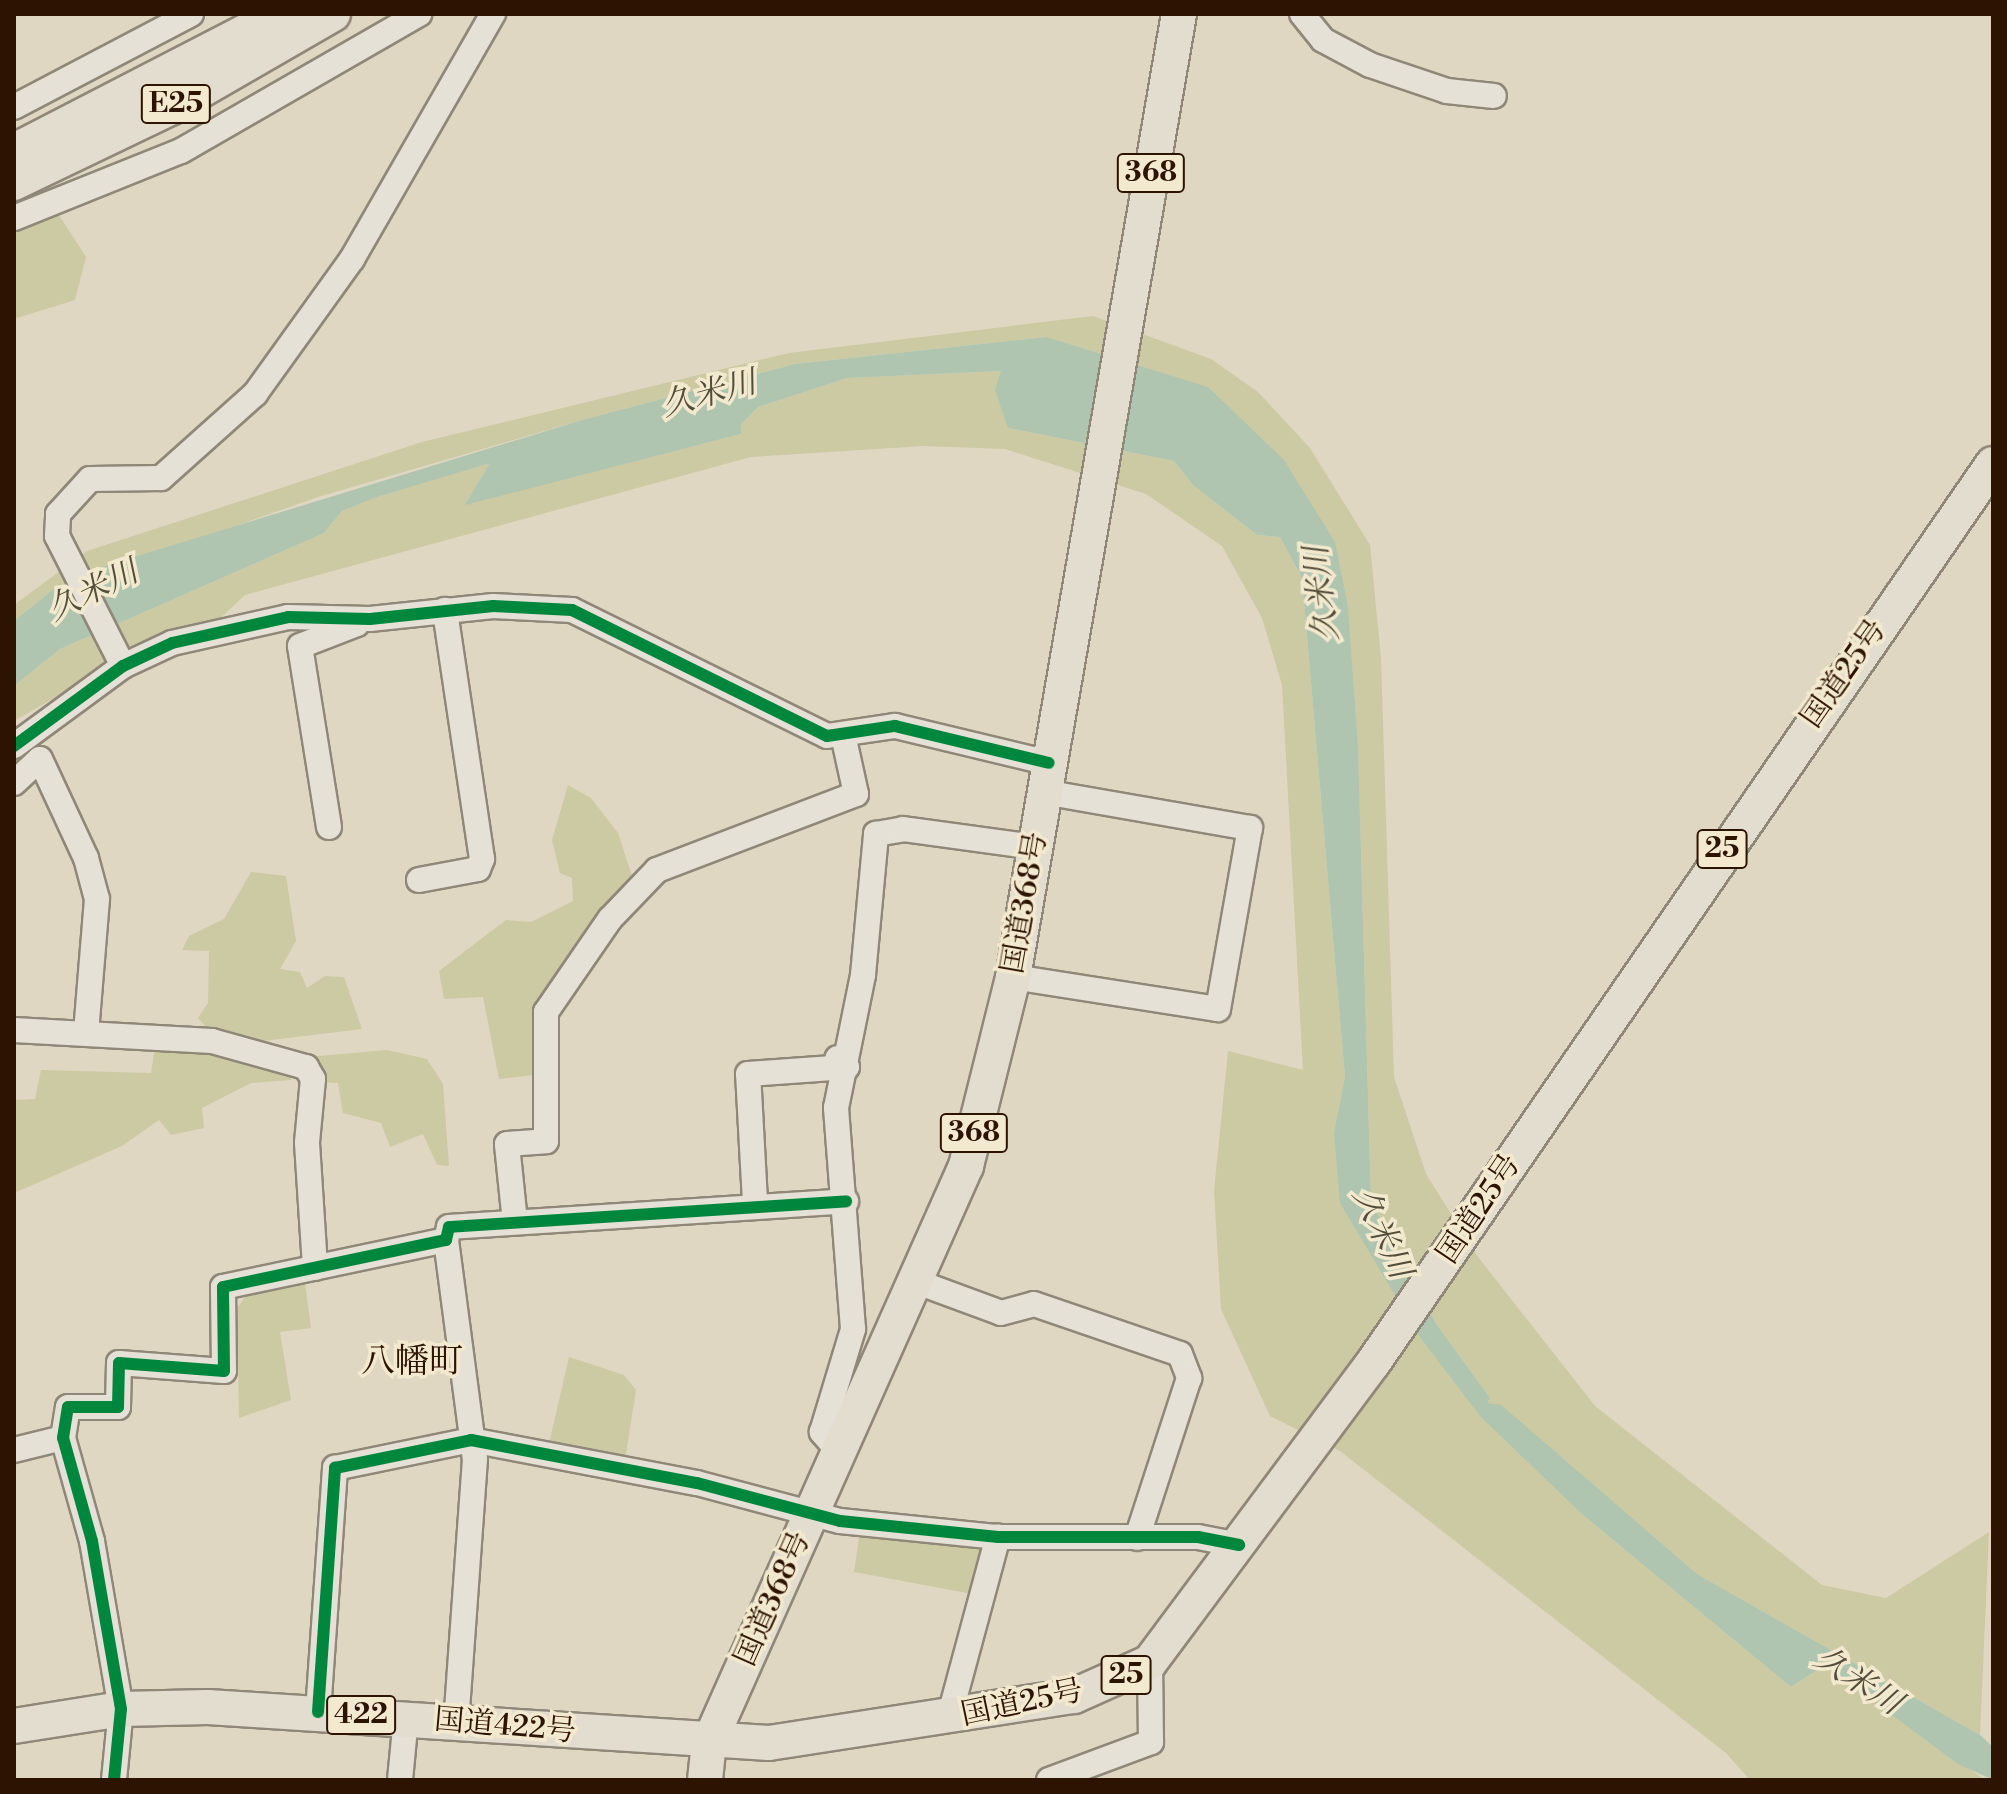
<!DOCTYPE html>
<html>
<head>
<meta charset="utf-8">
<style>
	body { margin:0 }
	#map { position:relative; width:2007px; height:1794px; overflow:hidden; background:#dfd7c1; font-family:"Libre Bodoni","Noto Serif JP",serif }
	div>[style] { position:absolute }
	.green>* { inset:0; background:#cbcaa3 }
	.water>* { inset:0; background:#afc5af }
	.roads { filter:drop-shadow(2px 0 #8f8778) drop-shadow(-2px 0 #8f8778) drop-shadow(0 2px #8f8778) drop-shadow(0 -2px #8f8778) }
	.minor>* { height:24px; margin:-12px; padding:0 12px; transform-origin:12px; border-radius:12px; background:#e6e1d6 }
	.highway>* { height:34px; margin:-17px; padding:0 17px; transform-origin:17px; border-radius:17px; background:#e2ddcf }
	.cycleway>* { height:12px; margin:-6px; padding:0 6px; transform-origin:6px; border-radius:6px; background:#00873e }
	span { translate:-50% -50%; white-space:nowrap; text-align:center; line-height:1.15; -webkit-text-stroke:7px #f3e9ce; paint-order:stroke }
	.shield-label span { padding:2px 6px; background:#f3e9ce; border:2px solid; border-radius:6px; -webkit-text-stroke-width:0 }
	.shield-label { font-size:28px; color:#2d1301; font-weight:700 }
	.street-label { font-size:30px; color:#2d1301 }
	.water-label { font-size:32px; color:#534e3b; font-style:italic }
	.quarter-label { font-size:34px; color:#2d1301 }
	.frame { position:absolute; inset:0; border:16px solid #2d1301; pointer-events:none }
</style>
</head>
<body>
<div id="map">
	<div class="green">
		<div style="clip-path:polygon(59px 215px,86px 257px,75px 300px,14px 319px,14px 233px)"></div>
		<div style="clip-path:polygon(1093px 316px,1211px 359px,1258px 392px,1310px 448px,1370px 545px,1381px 658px,1394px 1077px,1426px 1174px,1478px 1257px,1595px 1406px,1822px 1585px,1886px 1598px,1989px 1532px,1980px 1735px,1697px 1574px,1501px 1406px,1486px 1403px,1490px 1398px,1437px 1325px,1371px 1202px,1358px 745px,1348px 605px,1335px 543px,1046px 337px,795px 364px,582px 420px,318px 497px,51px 591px,14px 621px,14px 605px,87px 551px,422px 442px,789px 353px)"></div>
		<div style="clip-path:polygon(1002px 371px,1008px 428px,1174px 461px,1193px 485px,1257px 535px,1280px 537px,1302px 578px,1345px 1077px,1334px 1132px,1420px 1337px,1583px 1515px,1791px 1687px,1825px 1665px,1985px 1780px,1750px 1780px,1726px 1753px,1340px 1451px,1270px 1416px,1221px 1309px,1214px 1191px,1228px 1051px,1303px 1070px,1282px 685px,1262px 618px,1222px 546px,1146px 494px,1005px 449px,924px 446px,751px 457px,245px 595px,215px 623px,136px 651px,14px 721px,14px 686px,60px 649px,324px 533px,342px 511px,377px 497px,491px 462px,466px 504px,741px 434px,740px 424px,758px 407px,847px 378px)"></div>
		<div style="clip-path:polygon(568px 785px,591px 798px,618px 833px,633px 879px,539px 1008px,534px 1075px,499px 1079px,483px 997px,444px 999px,439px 971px,506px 920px,531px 922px,573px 901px,572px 878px,560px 873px,552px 840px)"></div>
		<div style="clip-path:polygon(251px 872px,286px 876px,296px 941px,280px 969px,300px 972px,307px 988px,325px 976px,344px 977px,362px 1029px,255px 1042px,214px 1035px,198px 1018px,208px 1003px,209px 951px,182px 950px,189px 936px,224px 919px)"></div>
		<div style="clip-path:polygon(155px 1047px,291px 1068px,291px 1080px,251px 1083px,202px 1108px,204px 1128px,171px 1135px,159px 1120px,122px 1146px,14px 1193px,14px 1100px,35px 1099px,41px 1070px,151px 1073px)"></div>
		<div style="clip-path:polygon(387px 1050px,427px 1059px,443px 1084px,449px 1166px,437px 1165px,423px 1134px,390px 1147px,381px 1123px,343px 1113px,338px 1083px,321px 1082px,307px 1057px)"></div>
		<div style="clip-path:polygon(305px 1283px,311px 1328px,280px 1332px,291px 1400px,239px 1418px,237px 1308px,246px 1296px)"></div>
		<div style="clip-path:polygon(569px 1357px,624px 1375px,636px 1390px,625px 1460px,548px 1448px)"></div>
		<div style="clip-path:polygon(860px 1531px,990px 1546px,977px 1586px,967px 1593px,854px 1572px)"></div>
	</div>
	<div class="water">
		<div style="clip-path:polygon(1046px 337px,1208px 387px,1284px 460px,1335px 542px,1348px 605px,1358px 745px,1371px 1202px,1437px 1325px,1490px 1398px,1487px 1403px,1501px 1405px,1697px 1574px,1980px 1735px,1993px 1747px,1993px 1780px,1958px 1764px,1825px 1665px,1791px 1687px,1583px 1515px,1480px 1416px,1420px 1337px,1340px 1203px,1334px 1132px,1345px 1077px,1302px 578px,1280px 537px,1257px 535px,1193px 485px,1174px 461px,1008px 428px,995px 390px,1001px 371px,847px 378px,758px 407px,741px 424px,741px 434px,465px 505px,490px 463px,377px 497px,342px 511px,324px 533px,60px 649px,14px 686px,14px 621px,51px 591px,108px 565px,582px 420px,795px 364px)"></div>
	</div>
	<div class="roads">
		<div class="minor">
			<div style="left:1302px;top:14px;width:33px;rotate:51deg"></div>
			<div style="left:1323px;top:40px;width:53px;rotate:28deg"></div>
			<div style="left:1370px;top:65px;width:81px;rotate:18.7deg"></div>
			<div style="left:1447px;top:91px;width:47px;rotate:6.1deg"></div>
			<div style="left:14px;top:107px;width:200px;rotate:-27.7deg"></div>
			<div style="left:14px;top:218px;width:180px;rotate:-21.9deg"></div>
			<div style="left:181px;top:151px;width:275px;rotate:-29.9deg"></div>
			<div style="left:123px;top:666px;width:146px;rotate:-116.9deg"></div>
			<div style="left:57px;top:536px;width:22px;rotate:-87deg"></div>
			<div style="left:58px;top:514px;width:47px;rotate:-47.6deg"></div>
			<div style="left:90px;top:479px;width:71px;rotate:-0.8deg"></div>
			<div style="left:161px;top:478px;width:126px;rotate:-41.8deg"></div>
			<div style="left:255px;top:394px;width:166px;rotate:-54.3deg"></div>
			<div style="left:352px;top:259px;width:283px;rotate:-60.1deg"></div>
			<div style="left:14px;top:746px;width:135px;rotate:-36.3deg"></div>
			<div style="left:123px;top:666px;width:54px;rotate:-25.1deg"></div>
			<div style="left:172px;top:643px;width:119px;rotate:-12.6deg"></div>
			<div style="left:288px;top:617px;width:82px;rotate:1.4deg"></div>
			<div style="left:370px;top:619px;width:124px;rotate:-6deg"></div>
			<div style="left:493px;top:606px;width:79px;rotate:2.9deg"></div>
			<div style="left:572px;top:610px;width:284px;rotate:26.3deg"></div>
			<div style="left:827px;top:736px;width:69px;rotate:-8.4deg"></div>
			<div style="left:895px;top:726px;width:158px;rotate:13.5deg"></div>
			<div style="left:14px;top:783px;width:35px;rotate:-43deg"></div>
			<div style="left:40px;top:759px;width:109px;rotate:65.1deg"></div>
			<div style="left:86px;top:858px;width:42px;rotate:75deg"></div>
			<div style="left:97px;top:899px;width:134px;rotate:94.7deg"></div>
			<div style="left:329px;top:827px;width:183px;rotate:-99.1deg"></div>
			<div style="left:300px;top:646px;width:61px;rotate:-21.1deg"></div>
			<div style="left:419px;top:880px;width:60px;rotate:-10.6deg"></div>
			<div style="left:478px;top:869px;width:11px;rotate:-68deg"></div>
			<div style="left:482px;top:859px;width:252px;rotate:-98.5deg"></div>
			<div style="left:1013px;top:977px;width:207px;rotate:8.9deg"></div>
			<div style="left:1218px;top:1009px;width:184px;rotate:-80deg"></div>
			<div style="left:1250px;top:828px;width:209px;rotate:-170.1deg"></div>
			<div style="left:14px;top:1030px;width:198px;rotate:3.2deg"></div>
			<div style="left:212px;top:1041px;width:98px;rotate:15.5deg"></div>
			<div style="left:306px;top:1067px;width:14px;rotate:60deg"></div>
			<div style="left:313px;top:1079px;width:64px;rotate:95.4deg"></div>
			<div style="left:307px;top:1143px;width:125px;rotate:86.3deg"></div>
			<div style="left:755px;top:1202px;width:128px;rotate:-93.1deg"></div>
			<div style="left:748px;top:1074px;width:99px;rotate:-4deg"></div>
			<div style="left:847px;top:1067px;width:13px;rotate:-138deg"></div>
			<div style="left:515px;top:1222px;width:78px;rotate:-95.9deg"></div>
			<div style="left:507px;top:1144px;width:39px;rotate:-4deg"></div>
			<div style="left:546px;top:1141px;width:129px;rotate:-90deg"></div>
			<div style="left:546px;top:1012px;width:113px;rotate:-55.5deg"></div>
			<div style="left:610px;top:919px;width:68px;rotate:-46.2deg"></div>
			<div style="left:657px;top:870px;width:213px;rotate:-20.9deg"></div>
			<div style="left:856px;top:794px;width:60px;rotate:-102.4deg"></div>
			<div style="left:446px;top:1240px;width:221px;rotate:82.5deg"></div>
			<div style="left:475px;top:1459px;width:264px;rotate:94.1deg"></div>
			<div style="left:920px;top:1283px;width:86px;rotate:20.3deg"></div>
			<div style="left:1001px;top:1313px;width:34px;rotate:-15deg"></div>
			<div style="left:1034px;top:1304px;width:154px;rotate:18.9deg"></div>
			<div style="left:1180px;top:1354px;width:26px;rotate:69deg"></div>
			<div style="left:1189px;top:1378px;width:168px;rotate:108deg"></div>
			<div style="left:14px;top:1450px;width:50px;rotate:-13.8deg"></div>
			<div style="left:840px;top:1453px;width:28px;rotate:-131deg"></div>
			<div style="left:822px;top:1432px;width:108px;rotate:-73.2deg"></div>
			<div style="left:853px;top:1329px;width:222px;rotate:-94.4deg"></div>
			<div style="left:836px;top:1108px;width:136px;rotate:-78.5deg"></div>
			<div style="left:863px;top:975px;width:142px;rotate:-84.7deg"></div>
			<div style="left:876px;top:834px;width:27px;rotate:-10deg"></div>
			<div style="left:903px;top:829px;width:133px;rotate:7.8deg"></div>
			<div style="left:318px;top:1712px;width:245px;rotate:-86deg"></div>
			<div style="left:335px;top:1468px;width:139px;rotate:-11.6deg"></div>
			<div style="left:471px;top:1440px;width:230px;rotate:10.8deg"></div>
			<div style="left:697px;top:1483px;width:148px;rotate:14.9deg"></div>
			<div style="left:840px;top:1521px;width:159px;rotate:5.8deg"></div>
			<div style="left:998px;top:1537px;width:200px"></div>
			<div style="left:1198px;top:1537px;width:42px;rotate:11deg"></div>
			<div style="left:949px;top:1718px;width:188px;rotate:-74.9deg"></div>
			<div style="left:114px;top:1780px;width:71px;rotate:-84.4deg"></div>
			<div style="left:121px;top:1709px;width:170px;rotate:-99.8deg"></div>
			<div style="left:92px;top:1541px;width:107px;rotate:-105.7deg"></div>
			<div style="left:63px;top:1438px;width:31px;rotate:-81deg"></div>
			<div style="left:68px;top:1407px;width:50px"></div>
			<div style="left:118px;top:1407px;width:44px;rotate:-88.7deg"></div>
			<div style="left:119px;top:1363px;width:105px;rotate:4.4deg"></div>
			<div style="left:224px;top:1371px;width:84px;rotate:-90.7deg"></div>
			<div style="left:223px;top:1287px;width:228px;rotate:-11.9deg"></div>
			<div style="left:446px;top:1240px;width:13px;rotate:-77deg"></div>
			<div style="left:449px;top:1227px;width:398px;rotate:-3.7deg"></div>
			<div style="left:400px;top:1780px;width:62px;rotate:-84.5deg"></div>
			<div style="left:1049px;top:1780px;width:109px;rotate:-20.4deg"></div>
			<div style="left:1151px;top:1742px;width:80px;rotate:-90.7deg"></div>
		</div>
		<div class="highway">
			<div style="left:14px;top:151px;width:298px;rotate:-27.3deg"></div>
			<div style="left:14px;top:183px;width:175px;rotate:-25.7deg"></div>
			<div style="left:172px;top:107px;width:186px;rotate:-30deg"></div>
			<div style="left:14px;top:1726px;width:108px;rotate:-9deg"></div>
			<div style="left:121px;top:1709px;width:87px;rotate:-1.3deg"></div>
			<div style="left:208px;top:1707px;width:562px;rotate:3.67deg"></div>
			<div style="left:769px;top:1743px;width:309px;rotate:-8.8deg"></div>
			<div style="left:1074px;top:1696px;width:83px;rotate:-24.1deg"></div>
			<div style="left:1150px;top:1662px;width:373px;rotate:-53.3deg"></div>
			<div style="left:1373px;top:1363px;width:1092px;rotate:-55.41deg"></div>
			<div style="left:705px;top:1780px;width:37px;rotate:-84deg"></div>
			<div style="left:709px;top:1743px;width:632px;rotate:-65.99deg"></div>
			<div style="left:966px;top:1166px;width:195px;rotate:-76deg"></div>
			<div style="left:1013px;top:977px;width:977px;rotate:-80.22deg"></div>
		</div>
	</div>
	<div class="cycleway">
		<div style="left:14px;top:746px;width:135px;rotate:-36.3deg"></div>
		<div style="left:123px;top:666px;width:54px;rotate:-25.1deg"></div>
		<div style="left:172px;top:643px;width:119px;rotate:-12.6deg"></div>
		<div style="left:288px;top:617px;width:82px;rotate:1.4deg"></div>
		<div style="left:370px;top:619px;width:124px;rotate:-6deg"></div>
		<div style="left:493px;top:606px;width:79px;rotate:2.9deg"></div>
		<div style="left:572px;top:610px;width:284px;rotate:26.3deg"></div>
		<div style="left:827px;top:736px;width:69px;rotate:-8.4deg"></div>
		<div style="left:895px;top:726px;width:158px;rotate:13.5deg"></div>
		<div style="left:318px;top:1712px;width:245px;rotate:-86deg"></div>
		<div style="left:335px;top:1468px;width:139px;rotate:-11.6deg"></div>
		<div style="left:471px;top:1440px;width:230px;rotate:10.8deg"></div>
		<div style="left:697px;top:1483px;width:148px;rotate:14.9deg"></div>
		<div style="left:840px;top:1521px;width:159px;rotate:5.8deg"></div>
		<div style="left:998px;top:1537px;width:200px"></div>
		<div style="left:1198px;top:1537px;width:42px;rotate:11deg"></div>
		<div style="left:114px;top:1780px;width:71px;rotate:-84.4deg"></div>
		<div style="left:121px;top:1709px;width:170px;rotate:-99.8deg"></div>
		<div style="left:92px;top:1541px;width:107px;rotate:-105.7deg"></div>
		<div style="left:63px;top:1438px;width:31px;rotate:-81deg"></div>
		<div style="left:68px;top:1407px;width:50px"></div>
		<div style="left:118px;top:1407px;width:44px;rotate:-88.7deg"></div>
		<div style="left:119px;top:1363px;width:105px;rotate:4.4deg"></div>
		<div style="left:224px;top:1371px;width:84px;rotate:-90.7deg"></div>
		<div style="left:223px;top:1287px;width:228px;rotate:-11.9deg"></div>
		<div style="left:446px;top:1240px;width:13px;rotate:-77deg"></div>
		<div style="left:449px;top:1227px;width:398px;rotate:-3.7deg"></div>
	</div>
	<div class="shield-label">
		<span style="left:176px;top:104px">E25</span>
		<span style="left:1151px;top:173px">368</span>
		<span style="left:1722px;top:849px">25</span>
		<span style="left:974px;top:1133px">368</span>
		<span style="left:1126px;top:1675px">25</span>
		<span style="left:361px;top:1715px">422</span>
	</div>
	<div class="street-label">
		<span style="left:1844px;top:674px;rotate:-55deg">国道25号</span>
		<span style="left:1025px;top:903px;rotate:-80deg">国道368号</span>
		<span style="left:1479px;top:1209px;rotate:-56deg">国道25号</span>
		<span style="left:773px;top:1599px;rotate:-66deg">国道368号</span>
		<span style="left:1022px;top:1703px;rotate:-12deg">国道25号</span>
		<span style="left:505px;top:1726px;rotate:5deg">国道422号</span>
	</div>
	<div class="water-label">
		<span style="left:709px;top:394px;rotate:-15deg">久米川</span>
		<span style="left:93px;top:591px;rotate:-26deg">久米川</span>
		<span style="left:1322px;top:594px;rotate:-97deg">久米川</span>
		<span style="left:1382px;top:1233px;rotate:65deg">久米川</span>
		<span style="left:1858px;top:1681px;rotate:33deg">久米川</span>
	</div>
	<div class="quarter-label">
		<span style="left:412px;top:1363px">八幡町</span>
	</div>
	<div class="frame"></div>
</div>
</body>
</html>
